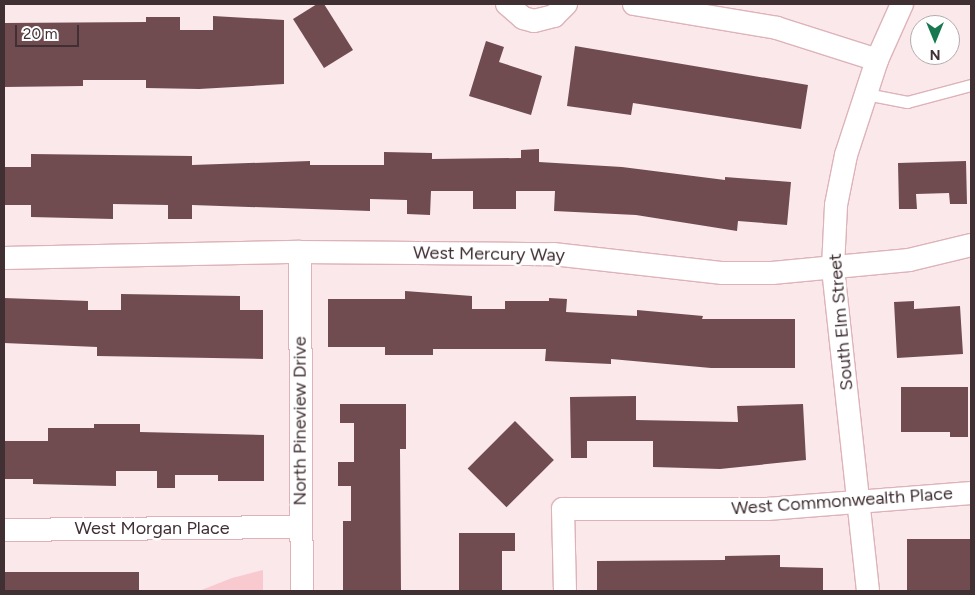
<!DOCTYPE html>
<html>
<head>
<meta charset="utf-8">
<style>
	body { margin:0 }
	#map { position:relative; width:975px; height:595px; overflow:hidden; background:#fae8ea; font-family:Figtree,sans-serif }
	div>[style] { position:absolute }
	.green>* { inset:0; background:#f8cad0 }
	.building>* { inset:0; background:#704c51; transform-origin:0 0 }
	.roads { filter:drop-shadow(1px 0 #ddb3b9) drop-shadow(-1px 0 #ddb3b9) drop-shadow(0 1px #ddb3b9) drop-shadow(0 -1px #ddb3b9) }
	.lane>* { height:11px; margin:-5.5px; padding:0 5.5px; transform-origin:5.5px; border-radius:5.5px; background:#fff }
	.street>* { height:22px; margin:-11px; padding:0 11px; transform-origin:11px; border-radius:11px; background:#fff }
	span { translate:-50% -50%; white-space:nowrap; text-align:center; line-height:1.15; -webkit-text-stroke:5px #fff; paint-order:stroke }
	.street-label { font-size:18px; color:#413033 }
	.frame { position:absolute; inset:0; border:5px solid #413033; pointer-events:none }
	.north { position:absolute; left:910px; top:15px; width:50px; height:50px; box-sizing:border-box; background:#fff; border:1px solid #b3acad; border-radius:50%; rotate:180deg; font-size:14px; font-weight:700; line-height:20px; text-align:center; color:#413033 }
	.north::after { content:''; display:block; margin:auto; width:18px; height:22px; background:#18784f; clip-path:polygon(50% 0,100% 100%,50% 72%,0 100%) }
	.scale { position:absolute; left:15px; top:25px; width:64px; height:22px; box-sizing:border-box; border:2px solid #413033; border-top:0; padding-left:6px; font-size:15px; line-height:18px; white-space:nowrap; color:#413033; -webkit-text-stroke:4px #fff; paint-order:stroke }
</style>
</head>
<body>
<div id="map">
	<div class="green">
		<div style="clip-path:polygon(263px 570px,263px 591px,199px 591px,232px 578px)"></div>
	</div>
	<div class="building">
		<div style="clip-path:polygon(317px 4px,324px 4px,353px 50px,324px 68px,293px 19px)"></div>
		<div style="clip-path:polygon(213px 16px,284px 20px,284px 84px,199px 89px,146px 88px,146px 80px,83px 80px,83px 86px,4px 87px,4px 23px,146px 22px,146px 17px,180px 17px,180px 30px,213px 30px)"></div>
		<div style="clip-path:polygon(486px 41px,504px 47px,499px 62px,542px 76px,531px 115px,469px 96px)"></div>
		<div style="clip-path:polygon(575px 46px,808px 85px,801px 129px,633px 103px,631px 115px,567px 106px)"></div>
		<div style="clip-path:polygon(539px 149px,539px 162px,622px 167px,725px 180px,725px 177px,791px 182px,787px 225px,738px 221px,737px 231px,636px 215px,554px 211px,555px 191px,516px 191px,516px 209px,473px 209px,473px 191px,431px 191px,430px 215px,407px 214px,407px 200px,370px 199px,370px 211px,192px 205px,192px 219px,168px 219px,168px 205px,113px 204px,113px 219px,31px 217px,31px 205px,4px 205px,4px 167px,31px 167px,31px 154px,192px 156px,192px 165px,310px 161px,310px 165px,384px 165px,384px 152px,432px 153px,432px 159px,521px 158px,521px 150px)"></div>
		<div style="clip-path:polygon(966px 161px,967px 204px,950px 204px,949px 193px,916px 194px,917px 209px,899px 209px,898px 163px)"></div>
		<div style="clip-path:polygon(405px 291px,472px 296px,472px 309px,505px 309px,505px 301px,549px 301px,549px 298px,567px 299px,566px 312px,637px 316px,637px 310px,703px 316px,702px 319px,795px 319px,795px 368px,711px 368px,611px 359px,611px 364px,545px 361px,546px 349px,433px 349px,433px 355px,385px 355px,385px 347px,328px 347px,328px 299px,405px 299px)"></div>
		<div style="clip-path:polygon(121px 294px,240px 296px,240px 310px,263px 310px,263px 359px,97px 356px,97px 347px,4px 343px,4px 298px,88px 301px,88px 310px,121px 310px)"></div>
		<div style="clip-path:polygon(914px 301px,914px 309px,960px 306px,963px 354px,897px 358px,894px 302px)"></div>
		<div style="clip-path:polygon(901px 387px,968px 387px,968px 437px,950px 437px,950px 432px,901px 432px)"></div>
		<div style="clip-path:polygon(636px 396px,636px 420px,738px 422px,737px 406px,803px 404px,806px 460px,720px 469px,653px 467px,653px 441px,587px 441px,587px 458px,571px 458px,570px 397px)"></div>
		<div style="clip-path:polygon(340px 404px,406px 404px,406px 449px,400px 449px,401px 591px,343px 591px,343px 521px,351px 521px,351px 486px,338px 486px,338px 462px,354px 462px,354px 423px,340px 423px)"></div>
		<div style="left:515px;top:421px;width:55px;height:67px;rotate:45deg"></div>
		<div style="clip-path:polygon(94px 424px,140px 424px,140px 432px,264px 435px,264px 481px,218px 481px,218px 475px,175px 475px,175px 488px,157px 488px,157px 471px,116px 471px,116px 486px,33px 484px,33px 479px,4px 479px,4px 441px,48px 441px,48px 428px,94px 428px)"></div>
		<div style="clip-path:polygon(459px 533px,515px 533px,515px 551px,502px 551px,502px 591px,459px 591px)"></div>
		<div style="left:907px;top:539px;width:64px;height:52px"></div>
		<div style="clip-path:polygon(780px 555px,780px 567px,823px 568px,823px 591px,597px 591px,597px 561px,725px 560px,725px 556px)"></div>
		<div style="left:4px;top:572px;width:135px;height:19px"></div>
	</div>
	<div class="roads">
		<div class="lane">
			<div style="left:866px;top:94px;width:42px;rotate:11deg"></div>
			<div style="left:907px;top:102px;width:66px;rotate:-14.9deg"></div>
		</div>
		<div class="street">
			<div style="left:507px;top:4px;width:21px;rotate:41deg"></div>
			<div style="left:523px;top:18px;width:11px;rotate:15deg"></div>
			<div style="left:534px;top:21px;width:21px;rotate:-14deg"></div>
			<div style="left:554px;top:16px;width:17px;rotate:-45deg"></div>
			<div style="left:634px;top:4px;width:145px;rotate:9.5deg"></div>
			<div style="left:777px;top:28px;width:105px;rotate:17.7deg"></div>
			<div style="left:300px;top:252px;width:339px;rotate:89.7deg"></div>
			<div style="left:4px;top:258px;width:296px;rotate:-1.2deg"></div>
			<div style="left:300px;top:252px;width:253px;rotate:0.5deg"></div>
			<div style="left:553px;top:254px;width:171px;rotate:6.4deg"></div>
			<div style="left:723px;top:273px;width:49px"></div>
			<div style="left:772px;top:273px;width:138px;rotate:-5.4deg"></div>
			<div style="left:909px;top:260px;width:64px;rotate:-13.6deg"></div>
			<div style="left:4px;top:530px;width:296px;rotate:-0.6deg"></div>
			<div style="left:565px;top:591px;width:82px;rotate:-91.4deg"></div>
			<div style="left:563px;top:509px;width:204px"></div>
			<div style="left:767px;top:509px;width:205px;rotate:-4.5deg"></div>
			<div style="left:868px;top:591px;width:326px;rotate:-96.2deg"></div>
			<div style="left:833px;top:267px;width:62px;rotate:-87.2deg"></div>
			<div style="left:836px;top:205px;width:51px;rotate:-78.7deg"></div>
			<div style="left:846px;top:155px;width:100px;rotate:-71.9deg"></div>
			<div style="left:877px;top:60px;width:61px;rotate:-65.9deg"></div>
		</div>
	</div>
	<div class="street-label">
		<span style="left:489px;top:254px;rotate:1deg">West Mercury Way</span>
		<span style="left:841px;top:322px;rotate:-95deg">South Elm Street</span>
		<span style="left:300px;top:421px;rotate:-90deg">North Pineview Drive</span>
		<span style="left:842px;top:501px;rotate:-4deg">West Commonwealth Place</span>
		<span style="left:152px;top:528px">West Morgan Place</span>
	</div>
	<div class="frame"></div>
	<div class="north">N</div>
	<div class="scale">20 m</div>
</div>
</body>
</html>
